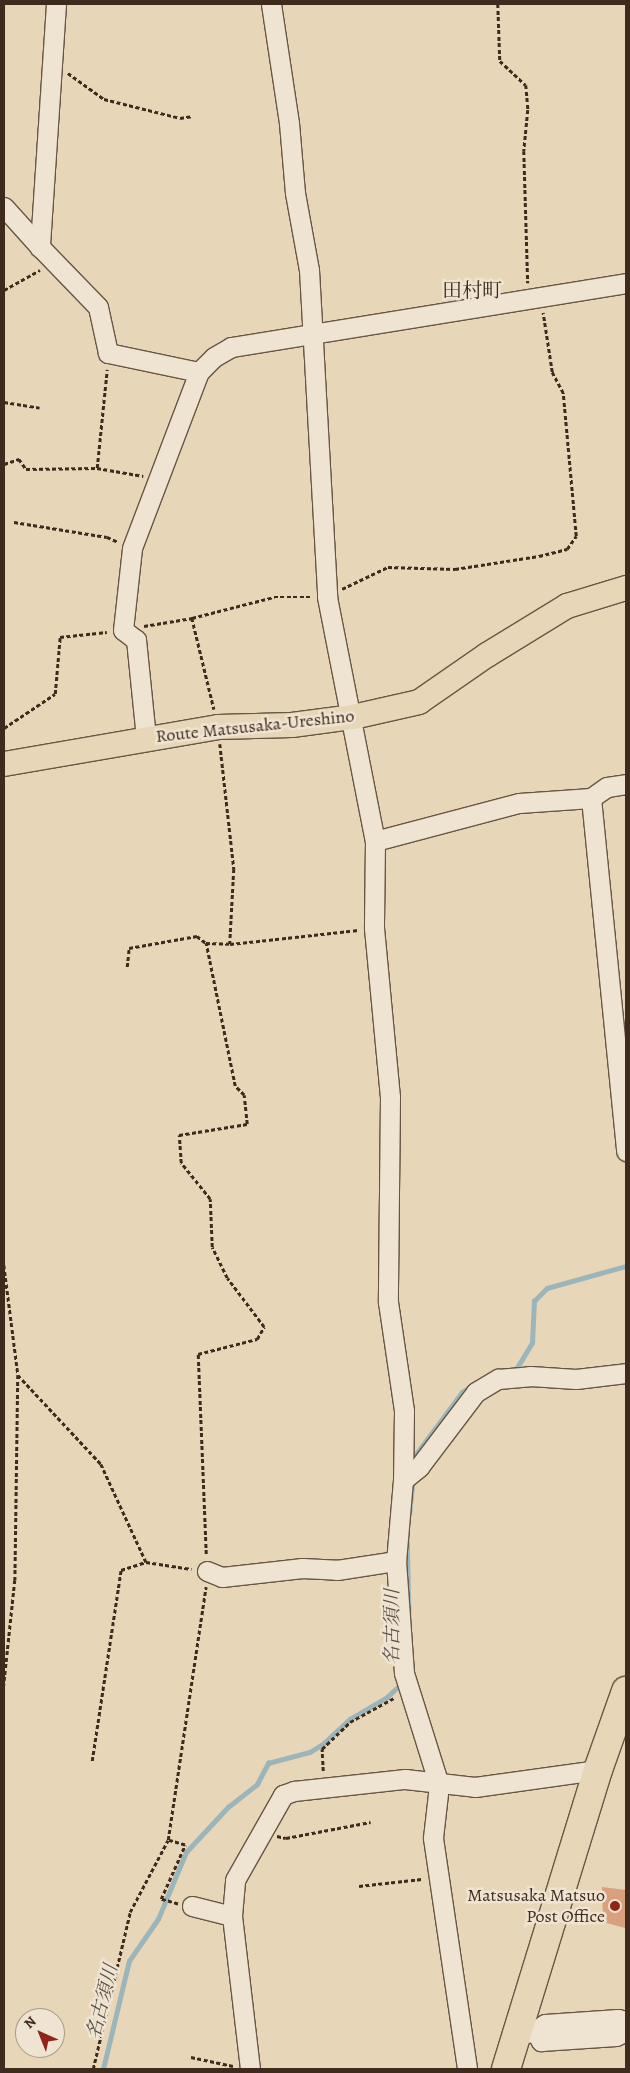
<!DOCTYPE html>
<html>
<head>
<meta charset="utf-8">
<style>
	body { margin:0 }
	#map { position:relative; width:630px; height:2073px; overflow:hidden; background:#e7d6b8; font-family:Alegreya,"Noto Serif JP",serif }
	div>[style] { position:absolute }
	.stream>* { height:4.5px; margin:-2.25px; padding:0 2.25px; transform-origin:2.25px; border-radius:2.25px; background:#9bb6ba }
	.building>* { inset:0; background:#d8a07d }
	.path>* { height:2.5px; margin-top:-1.25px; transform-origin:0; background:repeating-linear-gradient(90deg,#3e2b1d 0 4px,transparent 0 6.5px) }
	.roads { filter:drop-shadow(1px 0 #685644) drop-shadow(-1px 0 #685644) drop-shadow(0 1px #685644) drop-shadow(0 -1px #685644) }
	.minor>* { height:19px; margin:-9.5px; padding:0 9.5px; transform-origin:9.5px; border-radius:9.5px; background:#efe4d1 }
	.major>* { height:24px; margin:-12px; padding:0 12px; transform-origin:12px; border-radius:12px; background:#e7d6b8 }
	.highway>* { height:28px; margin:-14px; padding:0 14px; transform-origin:14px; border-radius:14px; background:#e7d6b8 }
	.dots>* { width:14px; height:14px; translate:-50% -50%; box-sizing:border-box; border:2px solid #efe4d1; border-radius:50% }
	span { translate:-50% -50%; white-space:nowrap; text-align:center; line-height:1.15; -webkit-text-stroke:5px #efe4d1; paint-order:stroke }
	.street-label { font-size:18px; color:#3e2b1d }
	.poi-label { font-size:18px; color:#3e2b1d }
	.right { translate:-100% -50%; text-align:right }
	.water-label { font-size:19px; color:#554e44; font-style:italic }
	.quarter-label { font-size:20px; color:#3e2b1d }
	.frame { position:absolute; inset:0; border:5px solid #3e2b1d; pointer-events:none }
	.north { position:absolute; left:15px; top:2008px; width:50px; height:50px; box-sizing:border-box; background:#efe4d1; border:1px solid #a89a89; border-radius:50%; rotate:316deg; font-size:14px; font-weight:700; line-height:20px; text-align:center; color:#3e2b1d }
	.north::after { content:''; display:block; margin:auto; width:18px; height:22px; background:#8f2418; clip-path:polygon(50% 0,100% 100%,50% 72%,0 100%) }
</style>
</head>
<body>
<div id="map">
	<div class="stream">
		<div style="left:515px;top:1371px;width:33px;rotate:-59deg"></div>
		<div style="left:532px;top:1343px;width:42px;rotate:-87.3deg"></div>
		<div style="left:534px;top:1301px;width:18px;rotate:-45deg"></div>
		<div style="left:547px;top:1288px;width:82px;rotate:-15.6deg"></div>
		<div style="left:413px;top:1463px;width:5px;rotate:-90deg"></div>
		<div style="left:413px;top:1458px;width:82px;rotate:-53.4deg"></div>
		<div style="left:462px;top:1392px;width:11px;rotate:-34deg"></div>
		<div style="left:409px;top:1515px;width:37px;rotate:-84deg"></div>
		<div style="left:407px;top:1530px;width:87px;rotate:88.7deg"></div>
		<div style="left:103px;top:2069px;width:111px;rotate:-76.5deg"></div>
		<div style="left:129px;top:1961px;width:51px;rotate:-55.4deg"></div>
		<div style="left:158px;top:1919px;width:73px;rotate:-67.3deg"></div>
		<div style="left:186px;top:1852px;width:62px;rotate:-47deg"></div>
		<div style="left:228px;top:1807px;width:37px;rotate:-38deg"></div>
		<div style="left:257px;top:1784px;width:24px;rotate:-62deg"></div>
		<div style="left:268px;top:1763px;width:43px;rotate:-14.7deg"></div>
		<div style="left:310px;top:1752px;width:15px;rotate:-32deg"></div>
		<div style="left:323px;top:1744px;width:37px;rotate:-43deg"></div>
		<div style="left:350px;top:1719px;width:42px;rotate:-30.3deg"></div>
		<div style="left:386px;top:1698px;width:21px;rotate:-43deg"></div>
	</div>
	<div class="building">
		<div style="clip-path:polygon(602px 1887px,626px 1890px,625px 1928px,603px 1922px)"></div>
	</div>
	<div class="path">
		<div style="left:498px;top:4px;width:57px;rotate:88deg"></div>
		<div style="left:500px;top:61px;width:35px;rotate:43deg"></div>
		<div style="left:526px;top:85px;width:25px;rotate:85deg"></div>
		<div style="left:528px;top:110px;width:41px;rotate:95.6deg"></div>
		<div style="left:524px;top:151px;width:132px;rotate:88.3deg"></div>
		<div style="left:68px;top:73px;width:44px;rotate:35.8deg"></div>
		<div style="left:104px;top:99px;width:78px;rotate:14deg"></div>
		<div style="left:180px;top:118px;width:13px;rotate:-9deg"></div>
		<div style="left:4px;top:290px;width:41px;rotate:-29.1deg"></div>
		<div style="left:4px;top:402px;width:36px;rotate:9deg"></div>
		<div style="left:4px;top:464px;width:16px;rotate:-18deg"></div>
		<div style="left:19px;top:459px;width:12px;rotate:55deg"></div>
		<div style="left:26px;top:469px;width:71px;rotate:-0.8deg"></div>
		<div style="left:97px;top:468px;width:47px;rotate:9.9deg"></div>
		<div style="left:97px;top:468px;width:99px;rotate:-84.2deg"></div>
		<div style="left:14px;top:522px;width:94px;rotate:9.2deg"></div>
		<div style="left:107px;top:537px;width:12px;rotate:24deg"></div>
		<div style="left:342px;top:589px;width:51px;rotate:-25.6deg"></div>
		<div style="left:388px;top:567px;width:67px;rotate:1.7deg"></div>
		<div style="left:455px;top:569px;width:85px;rotate:-8.8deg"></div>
		<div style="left:539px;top:556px;width:29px;rotate:-14deg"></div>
		<div style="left:567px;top:549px;width:16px;rotate:-55deg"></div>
		<div style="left:576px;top:536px;width:144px;rotate:-95.2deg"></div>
		<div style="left:563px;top:393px;width:24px;rotate:-118deg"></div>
		<div style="left:552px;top:372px;width:60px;rotate:-98.7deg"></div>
		<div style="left:192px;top:618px;width:94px;rotate:76.4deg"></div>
		<div style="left:144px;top:626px;width:49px;rotate:-9.5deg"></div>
		<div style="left:192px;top:618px;width:85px;rotate:-14.4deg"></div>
		<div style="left:274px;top:597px;width:37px"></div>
		<div style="left:4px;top:728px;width:61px;rotate:-33.7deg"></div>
		<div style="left:55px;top:694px;width:57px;rotate:-85deg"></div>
		<div style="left:60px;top:637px;width:47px;rotate:-6.1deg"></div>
		<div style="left:220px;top:744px;width:126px;rotate:83.6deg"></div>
		<div style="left:234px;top:869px;width:75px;rotate:93.1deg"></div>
		<div style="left:127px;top:967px;width:19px;rotate:-84deg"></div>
		<div style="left:129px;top:948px;width:69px;rotate:-10deg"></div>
		<div style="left:197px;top:936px;width:11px;rotate:38deg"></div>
		<div style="left:206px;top:943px;width:24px;rotate:2deg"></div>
		<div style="left:230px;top:944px;width:129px;rotate:-6.2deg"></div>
		<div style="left:4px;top:1265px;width:111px;rotate:82.7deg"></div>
		<div style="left:18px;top:1375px;width:205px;rotate:90.8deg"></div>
		<div style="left:15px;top:1580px;width:106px;rotate:96deg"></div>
		<div style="left:18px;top:1375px;width:122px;rotate:47deg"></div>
		<div style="left:101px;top:1464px;width:108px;rotate:65.3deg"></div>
		<div style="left:146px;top:1562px;width:46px;rotate:8.8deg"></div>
		<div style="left:206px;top:1554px;width:200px;rotate:-92.3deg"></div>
		<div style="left:198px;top:1354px;width:61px;rotate:-14.3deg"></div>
		<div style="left:257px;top:1339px;width:14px;rotate:-60deg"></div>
		<div style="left:264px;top:1327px;width:61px;rotate:-127.1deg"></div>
		<div style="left:227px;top:1278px;width:34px;rotate:-116deg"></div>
		<div style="left:212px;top:1247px;width:48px;rotate:-92.4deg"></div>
		<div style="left:210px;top:1199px;width:46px;rotate:-128.9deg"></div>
		<div style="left:181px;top:1163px;width:28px;rotate:-94deg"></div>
		<div style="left:179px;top:1135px;width:69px;rotate:-9.2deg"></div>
		<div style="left:247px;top:1124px;width:29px;rotate:-96deg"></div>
		<div style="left:244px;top:1095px;width:13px;rotate:-135deg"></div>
		<div style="left:235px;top:1086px;width:146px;rotate:-101.5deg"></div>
		<div style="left:92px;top:1761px;width:193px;rotate:-81.4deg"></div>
		<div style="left:121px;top:1570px;width:26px;rotate:-18deg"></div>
		<div style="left:323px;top:1771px;width:22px;rotate:-93deg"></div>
		<div style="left:322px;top:1749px;width:39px;rotate:-44deg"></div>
		<div style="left:350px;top:1722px;width:50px;rotate:-28.6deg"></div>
		<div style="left:277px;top:1836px;width:9px;rotate:13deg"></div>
		<div style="left:286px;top:1838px;width:86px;rotate:-10.7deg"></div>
		<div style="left:359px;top:1886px;width:63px;rotate:-6.3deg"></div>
		<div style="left:178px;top:1904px;width:18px;rotate:-164deg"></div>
		<div style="left:161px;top:1899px;width:59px;rotate:-66deg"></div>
		<div style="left:185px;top:1845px;width:18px;rotate:-164deg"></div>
		<div style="left:168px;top:1840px;width:256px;rotate:-81.5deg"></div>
		<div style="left:191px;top:2057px;width:43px;rotate:12.1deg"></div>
		<div style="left:93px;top:2069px;width:161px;rotate:-76.7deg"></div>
		<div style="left:130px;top:1912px;width:81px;rotate:-62.2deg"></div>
	</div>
	<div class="roads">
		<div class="minor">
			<div style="left:56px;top:4px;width:244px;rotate:93.8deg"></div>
			<div style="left:40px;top:247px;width:83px;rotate:46deg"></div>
			<div style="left:98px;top:307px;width:47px;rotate:77.7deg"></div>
			<div style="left:108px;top:353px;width:93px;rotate:11.8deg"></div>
			<div style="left:271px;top:4px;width:120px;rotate:81.4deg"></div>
			<div style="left:289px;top:123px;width:70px;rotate:85.1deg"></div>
			<div style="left:295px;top:193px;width:78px;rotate:79.7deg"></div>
			<div style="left:309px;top:270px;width:327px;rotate:86.8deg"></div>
			<div style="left:327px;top:597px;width:249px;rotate:78.9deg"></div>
			<div style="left:375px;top:841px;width:87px;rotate:90.7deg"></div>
			<div style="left:374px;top:928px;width:170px;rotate:84.6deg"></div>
			<div style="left:390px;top:1097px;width:205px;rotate:90.6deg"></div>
			<div style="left:388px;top:1302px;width:110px;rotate:81.6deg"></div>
			<div style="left:404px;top:1411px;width:69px;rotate:90.8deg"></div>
			<div style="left:403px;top:1480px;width:81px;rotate:94.9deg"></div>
			<div style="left:396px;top:1561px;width:112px;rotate:85.9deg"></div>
			<div style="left:404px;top:1673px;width:117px;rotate:72.6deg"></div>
			<div style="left:439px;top:1785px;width:53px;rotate:96.5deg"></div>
			<div style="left:433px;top:1838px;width:233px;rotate:81.6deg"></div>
			<div style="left:4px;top:207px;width:54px;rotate:48deg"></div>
			<div style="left:146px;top:738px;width:99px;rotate:-95.8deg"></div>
			<div style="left:136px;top:640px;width:16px;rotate:-142deg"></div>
			<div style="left:123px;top:630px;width:82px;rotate:-83.7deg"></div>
			<div style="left:132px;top:548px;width:188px;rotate:-69.2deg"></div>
			<div style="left:199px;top:372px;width:21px;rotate:-45deg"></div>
			<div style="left:214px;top:357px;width:20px;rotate:-30deg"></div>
			<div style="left:231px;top:347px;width:400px;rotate:-9.2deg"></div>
			<div style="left:591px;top:798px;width:355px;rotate:84.3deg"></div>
			<div style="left:375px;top:841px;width:149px;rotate:-14.8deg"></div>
			<div style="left:519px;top:803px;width:72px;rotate:-4deg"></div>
			<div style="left:591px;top:798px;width:19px;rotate:-35deg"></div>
			<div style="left:607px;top:787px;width:19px;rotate:-9deg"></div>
			<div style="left:403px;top:1480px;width:21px;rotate:-39deg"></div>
			<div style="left:419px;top:1467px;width:94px;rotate:-52.8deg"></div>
			<div style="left:476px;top:1392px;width:26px;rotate:-31deg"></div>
			<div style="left:498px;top:1379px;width:32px;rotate:-5deg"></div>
			<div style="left:530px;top:1376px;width:46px;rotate:3.7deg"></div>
			<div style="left:576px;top:1379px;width:50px;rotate:-6.8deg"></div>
			<div style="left:207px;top:1571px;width:16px;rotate:22deg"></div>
			<div style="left:222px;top:1577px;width:81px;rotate:-6.4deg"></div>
			<div style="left:302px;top:1568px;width:35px;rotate:3deg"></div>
			<div style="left:337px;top:1570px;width:60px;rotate:-8.7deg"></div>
			<div style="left:192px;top:1906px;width:41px;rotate:14deg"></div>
			<div style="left:535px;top:2031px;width:12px;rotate:59deg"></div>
			<div style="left:541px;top:2041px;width:75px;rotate:-3.8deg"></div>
			<div style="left:616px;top:2036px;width:11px;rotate:-27deg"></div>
			<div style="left:519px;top:2035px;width:16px;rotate:-14deg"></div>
			<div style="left:535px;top:2031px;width:12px;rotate:-35deg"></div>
			<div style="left:545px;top:2024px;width:73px;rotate:-3.9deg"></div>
			<div style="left:618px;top:2019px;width:8px;rotate:14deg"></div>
			<div style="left:250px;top:2069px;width:154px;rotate:-96.7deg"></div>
			<div style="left:232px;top:1916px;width:36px;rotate:-85deg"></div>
			<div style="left:235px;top:1880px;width:98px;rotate:-60.5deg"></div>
			<div style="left:283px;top:1795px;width:12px;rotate:-20deg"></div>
			<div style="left:294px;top:1791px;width:112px;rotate:-6.2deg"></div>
			<div style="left:405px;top:1779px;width:70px;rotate:6.5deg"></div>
			<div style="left:475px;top:1787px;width:124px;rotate:-7.9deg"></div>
		</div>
		<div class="major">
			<div style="left:4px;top:764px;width:217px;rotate:-9.8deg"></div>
			<div style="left:218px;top:727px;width:74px;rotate:-1.5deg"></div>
			<div style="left:292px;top:725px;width:62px;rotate:-7.5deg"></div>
			<div style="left:353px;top:717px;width:68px;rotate:-12.8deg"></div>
			<div style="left:419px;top:702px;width:83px;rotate:-34.7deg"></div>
			<div style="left:487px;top:655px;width:94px;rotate:-31.5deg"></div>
			<div style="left:567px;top:606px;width:62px;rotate:-17deg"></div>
		</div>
		<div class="highway">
			<div style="left:506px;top:2069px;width:313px;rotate:-72.9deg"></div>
			<div style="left:598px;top:1770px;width:84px;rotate:-70.5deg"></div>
		</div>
	</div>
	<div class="dots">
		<div style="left:615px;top:1906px;background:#8f2418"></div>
	</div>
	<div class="street-label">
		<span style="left:255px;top:726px;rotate:-6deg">Route Matsusaka-Ureshino</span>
	</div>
	<div class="poi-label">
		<span class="right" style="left:605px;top:1906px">Matsusaka Matsuo<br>Post Office</span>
	</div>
	<div class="water-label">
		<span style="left:393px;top:1627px;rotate:-90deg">名古須川</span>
		<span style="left:103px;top:2002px;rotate:-76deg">名古須川</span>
	</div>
	<div class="quarter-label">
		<span style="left:472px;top:290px">田村町</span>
	</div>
	<div class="frame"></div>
	<div class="north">N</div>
</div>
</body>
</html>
